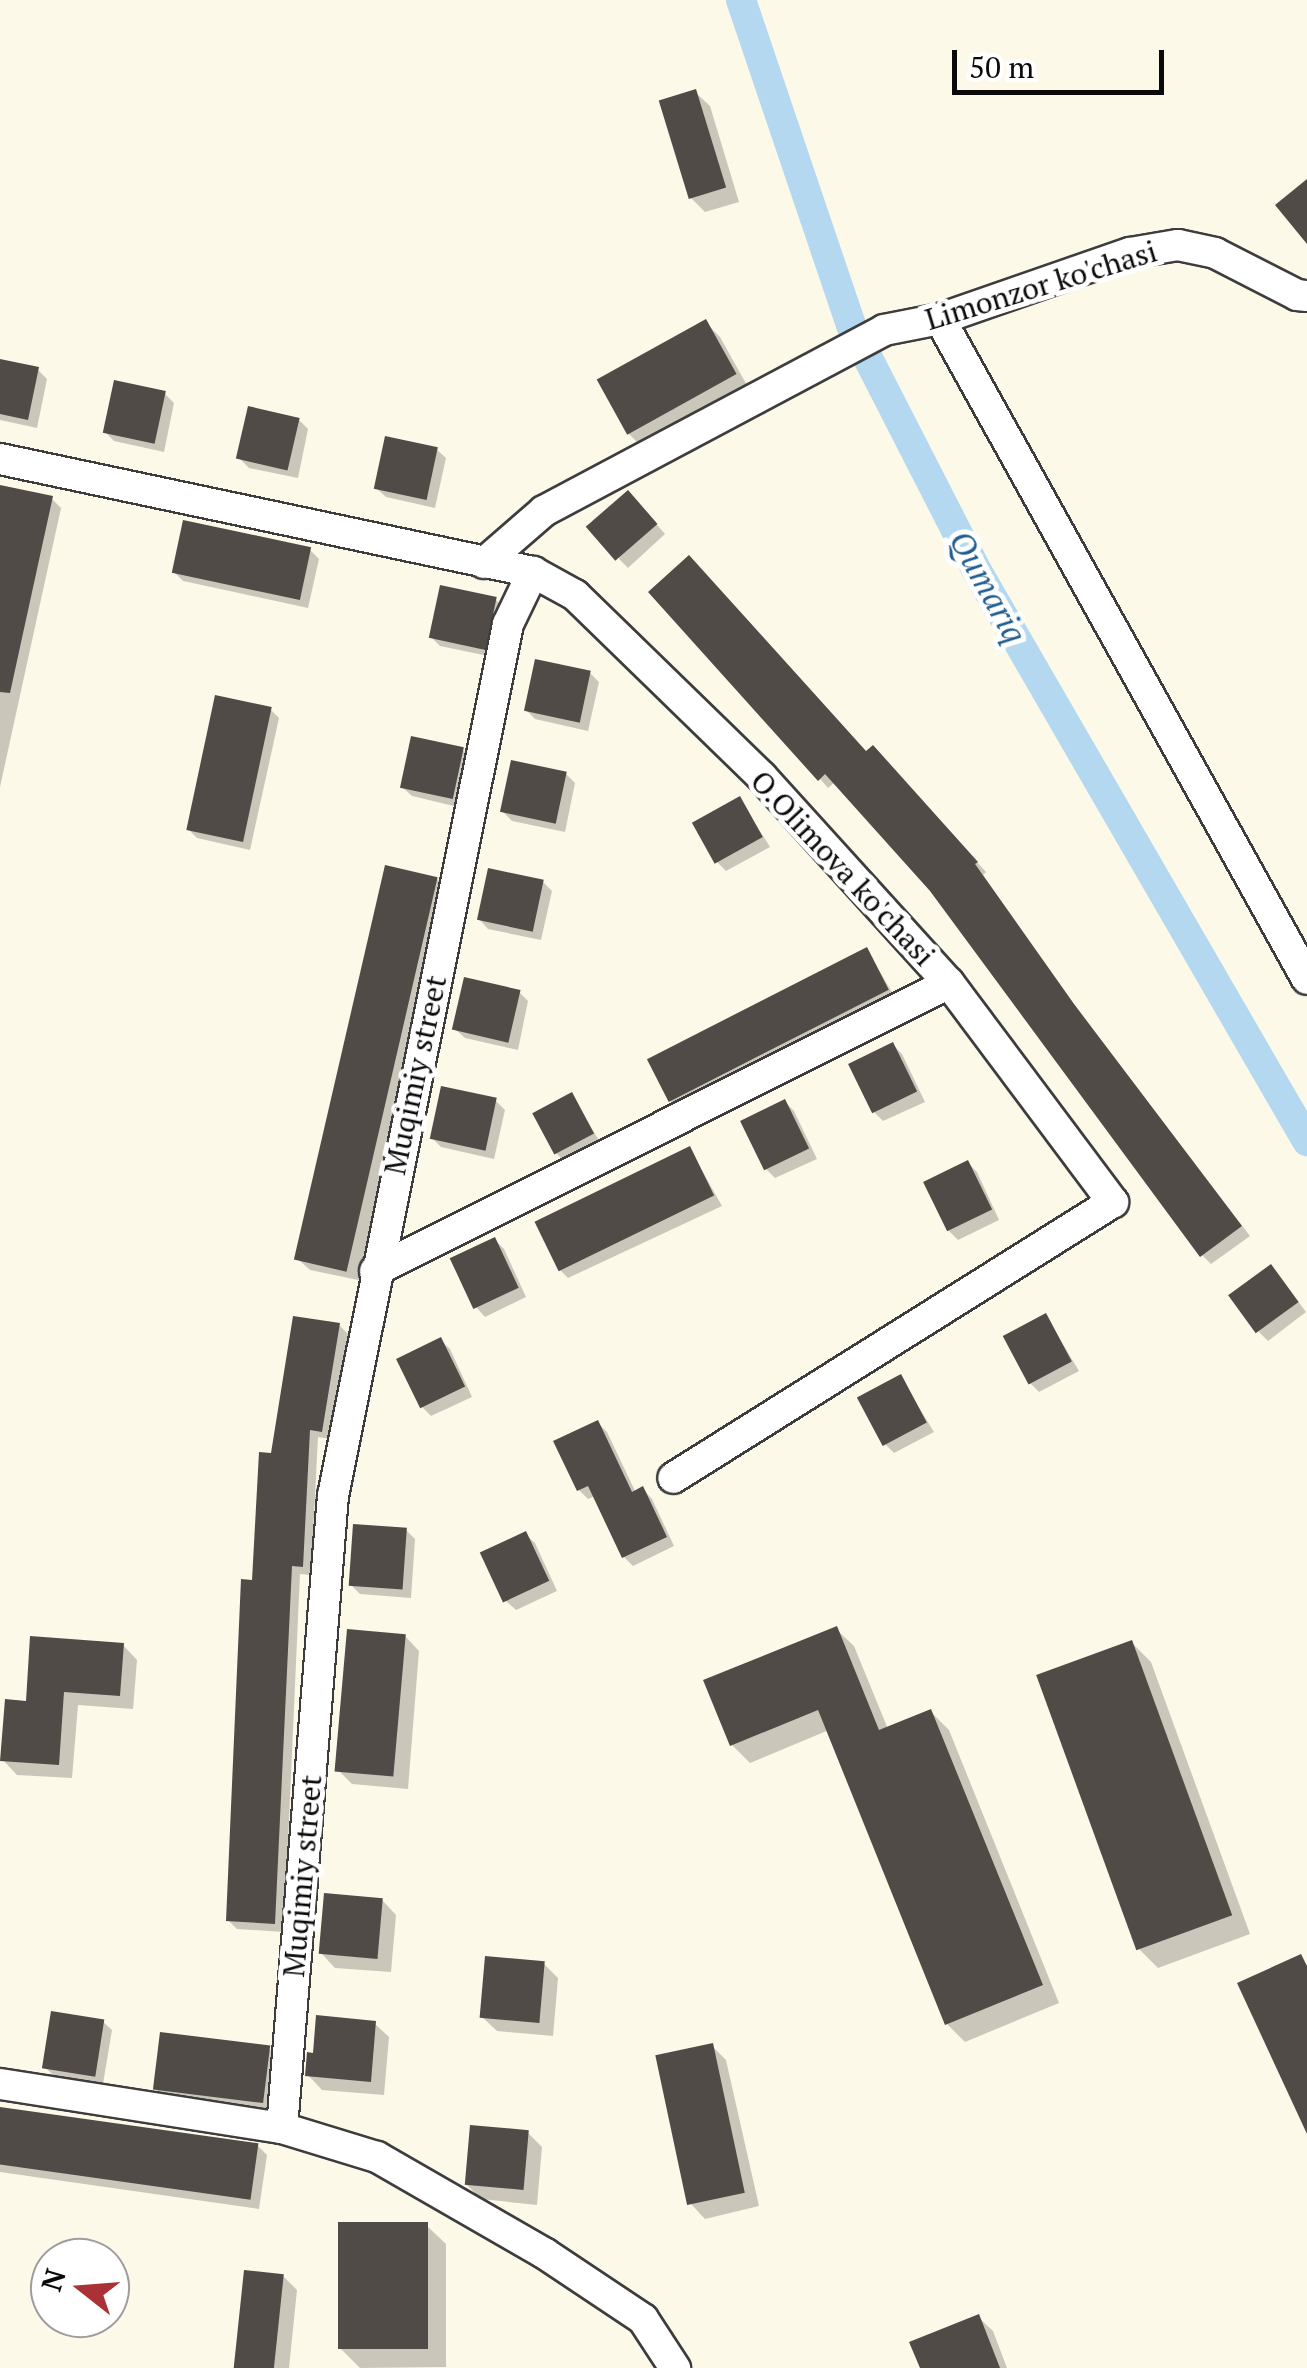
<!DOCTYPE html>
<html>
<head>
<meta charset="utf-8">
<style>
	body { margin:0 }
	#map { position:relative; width:1307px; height:2368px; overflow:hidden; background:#fdf9e9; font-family:"PT Serif",serif }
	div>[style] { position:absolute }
	.shadow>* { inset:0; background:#0003 }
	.canal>* { height:30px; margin:-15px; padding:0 15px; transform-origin:15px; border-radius:15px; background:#b3d8ef }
	.building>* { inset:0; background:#514b48; transform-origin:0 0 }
	.roads { filter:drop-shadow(2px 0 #3d3d3d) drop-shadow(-2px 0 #3d3d3d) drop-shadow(0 2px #3d3d3d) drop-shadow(0 -2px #3d3d3d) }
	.minor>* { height:30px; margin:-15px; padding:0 15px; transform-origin:15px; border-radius:15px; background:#fff }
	span { translate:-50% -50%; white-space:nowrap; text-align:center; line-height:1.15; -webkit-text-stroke:10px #fff; paint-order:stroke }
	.street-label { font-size:30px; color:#0a0a0a }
	.water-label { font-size:32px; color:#225d8d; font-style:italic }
	.north { position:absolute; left:30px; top:2238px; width:100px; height:100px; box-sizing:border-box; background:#fff; border:2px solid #9d9d9d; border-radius:50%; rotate:287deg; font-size:28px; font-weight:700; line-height:40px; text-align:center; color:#0a0a0a }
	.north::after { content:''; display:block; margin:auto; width:35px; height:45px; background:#aa3236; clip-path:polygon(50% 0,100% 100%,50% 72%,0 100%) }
	.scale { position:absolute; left:952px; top:50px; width:212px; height:45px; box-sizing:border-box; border:5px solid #0a0a0a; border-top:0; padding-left:12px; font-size:30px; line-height:35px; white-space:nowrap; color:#0a0a0a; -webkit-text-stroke:8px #fff; paint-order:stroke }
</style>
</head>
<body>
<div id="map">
	<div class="shadow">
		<div style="clip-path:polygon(695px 92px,710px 106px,739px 202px,705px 212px,691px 198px)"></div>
		<div style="clip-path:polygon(705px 322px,720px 337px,749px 389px,643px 448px,629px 434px)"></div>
		<div style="clip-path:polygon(0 362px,38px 370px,47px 379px,37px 428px,0 420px)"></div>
		<div style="clip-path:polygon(165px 394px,174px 403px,164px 452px,114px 441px,105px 432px)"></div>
		<div style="clip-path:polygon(299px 420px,308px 429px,298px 478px,249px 468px,239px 458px)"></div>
		<div style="clip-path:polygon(436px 449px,446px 458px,435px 508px,386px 497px,376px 488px)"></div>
		<div style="clip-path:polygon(0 487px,52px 499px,61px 508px,0 787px)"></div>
		<div style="clip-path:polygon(637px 502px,665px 534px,628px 568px,619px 559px)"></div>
		<div style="clip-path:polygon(310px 550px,319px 559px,308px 608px,183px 581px,174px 572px)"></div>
		<div style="clip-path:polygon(698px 567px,866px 754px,882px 758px,986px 872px,983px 875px,1083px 1017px,1250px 1236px,1211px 1264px,1202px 1255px,932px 889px,835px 782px,828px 788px,820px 779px)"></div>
		<div style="clip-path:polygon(496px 600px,505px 609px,493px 657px,440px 646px,431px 637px)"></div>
		<div style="clip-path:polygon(590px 673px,599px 682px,588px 731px,535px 719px,526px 710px)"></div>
		<div style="clip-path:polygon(270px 709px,279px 718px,250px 850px,197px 838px,188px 829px)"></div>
		<div style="clip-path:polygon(463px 750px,472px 759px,462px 808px,412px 796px,402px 787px)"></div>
		<div style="clip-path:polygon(566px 774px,575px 783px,565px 832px,512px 821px,502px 811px)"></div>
		<div style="clip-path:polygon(740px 799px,770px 847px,726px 871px,717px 862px)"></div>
		<div style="clip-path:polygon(437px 879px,446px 888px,363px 1281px,310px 1270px,300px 1261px)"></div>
		<div style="clip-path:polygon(543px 882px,552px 891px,541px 940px,488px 929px,479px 919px)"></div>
		<div style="clip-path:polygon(867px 950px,896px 999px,680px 1110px,671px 1101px,651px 1062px)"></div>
		<div style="clip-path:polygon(519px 992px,528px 1001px,518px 1050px,465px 1038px,455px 1029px)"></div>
		<div style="clip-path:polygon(893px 1045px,902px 1054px,925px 1102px,883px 1121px,874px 1112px)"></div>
		<div style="clip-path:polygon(572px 1095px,601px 1144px,565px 1162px,556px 1153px)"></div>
		<div style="clip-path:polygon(496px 1101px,505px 1110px,494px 1159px,441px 1147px,432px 1138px)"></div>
		<div style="clip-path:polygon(785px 1102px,794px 1111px,817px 1159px,775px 1178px,766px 1169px)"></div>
		<div style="clip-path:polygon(690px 1149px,722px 1206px,568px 1278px,559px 1269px,537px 1221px)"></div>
		<div style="clip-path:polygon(968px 1163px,977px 1172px,999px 1220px,958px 1240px,949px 1231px)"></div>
		<div style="clip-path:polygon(495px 1240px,504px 1249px,526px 1297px,485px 1317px,476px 1307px)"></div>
		<div style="clip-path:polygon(1280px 1277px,1306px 1312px,1268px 1341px,1259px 1332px)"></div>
		<div style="clip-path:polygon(1046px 1316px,1079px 1371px,1039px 1392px,1030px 1383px)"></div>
		<div style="clip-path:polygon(339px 1325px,348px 1334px,331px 1439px,318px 1437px,311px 1575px,300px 1574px,284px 1932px,237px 1929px,228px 1920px,254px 1582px,273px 1455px)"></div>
		<div style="clip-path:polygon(440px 1340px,450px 1349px,472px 1397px,431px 1416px,422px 1407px)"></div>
		<div style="clip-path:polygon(900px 1377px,934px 1432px,894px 1453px,885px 1444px)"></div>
		<div style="clip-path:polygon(598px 1423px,607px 1432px,636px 1493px,643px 1489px,652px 1499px,674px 1546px,633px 1566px,624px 1557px,595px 1496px,588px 1499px,579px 1490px)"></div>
		<div style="clip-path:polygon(406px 1530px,415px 1539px,411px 1598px,360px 1594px,351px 1585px)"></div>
		<div style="clip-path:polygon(525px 1534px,535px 1543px,557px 1591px,516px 1610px,506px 1601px,484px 1553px)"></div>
		<div style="clip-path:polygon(836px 1629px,854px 1646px,888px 1729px,931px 1712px,949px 1730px,1059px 2003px,965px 2042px,947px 2024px,829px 1730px,750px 1763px,732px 1745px)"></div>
		<div style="clip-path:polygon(405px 1636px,419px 1651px,408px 1789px,352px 1784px,338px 1770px)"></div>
		<div style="clip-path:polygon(1132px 1643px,1151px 1662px,1250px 1934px,1158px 1968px,1139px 1949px)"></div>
		<div style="clip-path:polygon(123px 1645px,137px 1660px,133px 1709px,78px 1705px,72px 1778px,17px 1775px,3px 1760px,28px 1703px)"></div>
		<div style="clip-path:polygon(382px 1900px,396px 1915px,391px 1972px,335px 1968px,321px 1953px)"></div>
		<div style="clip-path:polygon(544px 1964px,558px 1978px,553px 2036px,497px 2031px,482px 2017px)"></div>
		<div style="clip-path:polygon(102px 2021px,112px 2030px,103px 2084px,54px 2076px,45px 2067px)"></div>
		<div style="clip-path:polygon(374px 2023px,389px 2037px,384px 2095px,322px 2090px,308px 2075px)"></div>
		<div style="clip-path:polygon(712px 2046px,726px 2060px,759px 2206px,705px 2219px,691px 2204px)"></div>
		<div style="clip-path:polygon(269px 2049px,278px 2058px,273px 2114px,163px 2097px,154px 2088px)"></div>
		<div style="clip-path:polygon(0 2109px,258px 2146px,267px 2155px,259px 2209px,0 2172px)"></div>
		<div style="clip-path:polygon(528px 2133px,542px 2147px,537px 2205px,481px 2199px,467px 2185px)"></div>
		<div style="clip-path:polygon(426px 2225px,446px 2244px,446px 2367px,360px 2368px,341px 2349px)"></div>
		<div style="clip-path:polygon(283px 2276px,297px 2290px,289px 2368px,237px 2368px)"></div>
		<div style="clip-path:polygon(978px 2317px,993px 2331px,1007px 2368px,923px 2368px)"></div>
	</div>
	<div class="canal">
		<div style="left:741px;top:0;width:343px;rotate:71.3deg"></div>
		<div style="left:851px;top:325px;width:276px;rotate:62.9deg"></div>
		<div style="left:977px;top:571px;width:659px;rotate:59.93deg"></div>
	</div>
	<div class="building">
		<div style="left:696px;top:89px;width:103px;height:39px;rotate:73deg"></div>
		<div style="clip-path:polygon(1307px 179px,1307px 244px,1275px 205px)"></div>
		<div style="left:706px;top:319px;width:63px;height:125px;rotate:61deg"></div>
		<div style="clip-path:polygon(0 359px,39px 367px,28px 420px,0 414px)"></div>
		<div style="left:114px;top:380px;width:53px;height:54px;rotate:12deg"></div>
		<div style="left:248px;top:406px;width:53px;height:54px;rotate:13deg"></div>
		<div style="left:385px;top:436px;width:54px;height:54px;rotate:12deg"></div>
		<div style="clip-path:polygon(0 485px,53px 496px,10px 693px,0 692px)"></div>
		<div style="left:628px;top:490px;width:45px;height:56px;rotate:49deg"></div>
		<div style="left:183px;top:520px;width:131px;height:54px;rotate:12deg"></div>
		<div style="clip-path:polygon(689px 555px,866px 751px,873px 745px,978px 862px,975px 864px,1074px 1004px,1242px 1226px,1200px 1257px,930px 891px,825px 774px,818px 781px,648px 592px)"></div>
		<div style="left:440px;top:585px;width:58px;height:54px;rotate:12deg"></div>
		<div style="left:535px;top:659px;width:57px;height:53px;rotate:12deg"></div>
		<div style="left:215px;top:695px;width:58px;height:138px;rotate:12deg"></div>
		<div style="left:411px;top:736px;width:54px;height:53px;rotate:12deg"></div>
		<div style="left:511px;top:760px;width:57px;height:53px;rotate:12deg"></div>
		<div style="left:740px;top:796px;width:47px;height:55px;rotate:61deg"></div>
		<div style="left:385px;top:865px;width:54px;height:405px;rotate:13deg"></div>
		<div style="left:488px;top:868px;width:57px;height:53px;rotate:12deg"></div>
		<div style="left:867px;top:947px;width:48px;height:247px;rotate:63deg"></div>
		<div style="left:464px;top:977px;width:58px;height:54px;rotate:13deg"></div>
		<div style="left:893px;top:1042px;width:55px;height:50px;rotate:64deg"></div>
		<div style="left:441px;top:1086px;width:57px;height:54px;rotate:12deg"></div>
		<div style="left:572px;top:1092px;width:47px;height:45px;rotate:62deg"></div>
		<div style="left:785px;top:1099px;width:55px;height:50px;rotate:64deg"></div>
		<div style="left:690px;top:1146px;width:55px;height:173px;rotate:64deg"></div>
		<div style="left:968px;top:1160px;width:55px;height:50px;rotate:64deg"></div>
		<div style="left:495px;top:1237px;width:56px;height:50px;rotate:65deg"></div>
		<div style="left:1271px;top:1264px;width:47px;height:53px;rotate:54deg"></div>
		<div style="left:1046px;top:1313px;width:55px;height:49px;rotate:62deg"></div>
		<div style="clip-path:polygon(293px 1316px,340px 1323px,322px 1432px,310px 1430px,303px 1567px,292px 1566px,275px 1924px,226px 1921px,241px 1579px,252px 1580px,259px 1452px,271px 1453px)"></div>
		<div style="left:441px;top:1337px;width:55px;height:50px;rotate:64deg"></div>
		<div style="left:901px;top:1374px;width:55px;height:50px;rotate:62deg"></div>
		<div style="clip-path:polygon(598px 1420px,632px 1492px,643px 1486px,667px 1537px,622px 1558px,588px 1486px,577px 1491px,553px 1441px)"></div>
		<div style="left:353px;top:1524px;width:54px;height:62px;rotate:4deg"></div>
		<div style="left:526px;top:1531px;width:55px;height:51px;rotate:65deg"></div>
		<div style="clip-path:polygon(837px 1626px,879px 1730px,931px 1709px,1043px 1985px,945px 2025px,818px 1710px,730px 1746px,703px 1680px)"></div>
		<div style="left:347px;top:1629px;width:59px;height:143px;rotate:5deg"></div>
		<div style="clip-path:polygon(30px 1636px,124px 1643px,120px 1696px,64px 1692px,59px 1765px,0 1761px,5px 1699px,26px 1701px)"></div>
		<div style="left:1132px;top:1640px;width:293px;height:102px;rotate:70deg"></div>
		<div style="left:324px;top:1893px;width:59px;height:61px;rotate:5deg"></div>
		<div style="clip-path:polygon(1301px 1954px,1307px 1966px,1307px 2134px,1237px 1983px)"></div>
		<div style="left:485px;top:1956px;width:60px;height:62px;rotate:5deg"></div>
		<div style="left:51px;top:2011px;width:54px;height:58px;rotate:9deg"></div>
		<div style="clip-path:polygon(316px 2015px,376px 2021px,371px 2082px,305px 2076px,307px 2052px,313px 2053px)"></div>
		<div style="left:160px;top:2032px;width:111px;height:58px;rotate:7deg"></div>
		<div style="left:713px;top:2043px;width:153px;height:59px;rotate:78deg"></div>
		<div style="left:0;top:2107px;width:261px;height:57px;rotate:8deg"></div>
		<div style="left:470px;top:2125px;width:59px;height:60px;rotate:5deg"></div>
		<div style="left:428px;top:2222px;width:127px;height:90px;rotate:90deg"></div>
		<div style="left:244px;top:2270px;width:40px;height:99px;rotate:6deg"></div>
		<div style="clip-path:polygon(979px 2314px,1000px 2368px,920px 2368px,909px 2342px)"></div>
	</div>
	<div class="roads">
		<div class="minor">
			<div style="left:940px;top:319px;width:755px;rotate:60.92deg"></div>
			<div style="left:0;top:459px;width:545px;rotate:11.97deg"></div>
			<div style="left:533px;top:572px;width:48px;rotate:28.7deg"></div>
			<div style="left:575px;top:595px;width:261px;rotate:44.2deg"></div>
			<div style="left:762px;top:777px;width:278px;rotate:47.8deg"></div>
			<div style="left:949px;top:983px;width:274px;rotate:53.2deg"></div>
			<div style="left:1113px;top:1202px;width:519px;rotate:147.9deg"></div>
			<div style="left:484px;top:563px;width:79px;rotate:-40.9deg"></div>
			<div style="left:544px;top:511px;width:385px;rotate:-28deg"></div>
			<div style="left:884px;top:330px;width:57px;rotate:-11.1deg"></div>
			<div style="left:940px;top:319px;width:201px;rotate:-19.2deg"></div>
			<div style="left:1130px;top:253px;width:49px;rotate:-9.5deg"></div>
			<div style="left:1178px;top:245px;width:38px;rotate:12deg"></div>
			<div style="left:1215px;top:253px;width:92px;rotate:27.1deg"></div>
			<div style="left:1297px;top:295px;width:10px;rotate:6deg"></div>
			<div style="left:375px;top:1271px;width:642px;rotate:-26.64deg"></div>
			<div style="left:0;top:2084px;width:285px;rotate:8.9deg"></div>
			<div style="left:282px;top:2128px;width:99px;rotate:17deg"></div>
			<div style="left:377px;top:2157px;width:193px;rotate:29.9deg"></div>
			<div style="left:544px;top:2253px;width:119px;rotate:33.7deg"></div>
			<div style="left:643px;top:2319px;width:59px;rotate:56.9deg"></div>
			<div style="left:282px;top:2128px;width:634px;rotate:-85.39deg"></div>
			<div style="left:333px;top:1496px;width:889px;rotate:-78.65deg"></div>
			<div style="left:508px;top:624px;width:58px;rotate:-64.3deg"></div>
		</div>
	</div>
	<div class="street-label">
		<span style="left:1041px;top:285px;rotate:-17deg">Limonzor ko'chasi</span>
		<span style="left:843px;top:868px;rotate:47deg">O.Olimova ko'chasi</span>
		<span style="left:415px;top:1075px;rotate:-78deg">Muqimiy street</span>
		<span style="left:302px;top:1876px;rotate:-85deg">Muqimiy street</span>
	</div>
	<div class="water-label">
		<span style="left:988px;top:587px;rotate:61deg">Qumariq</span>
	</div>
	<div class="north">N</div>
	<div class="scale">50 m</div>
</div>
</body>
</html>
